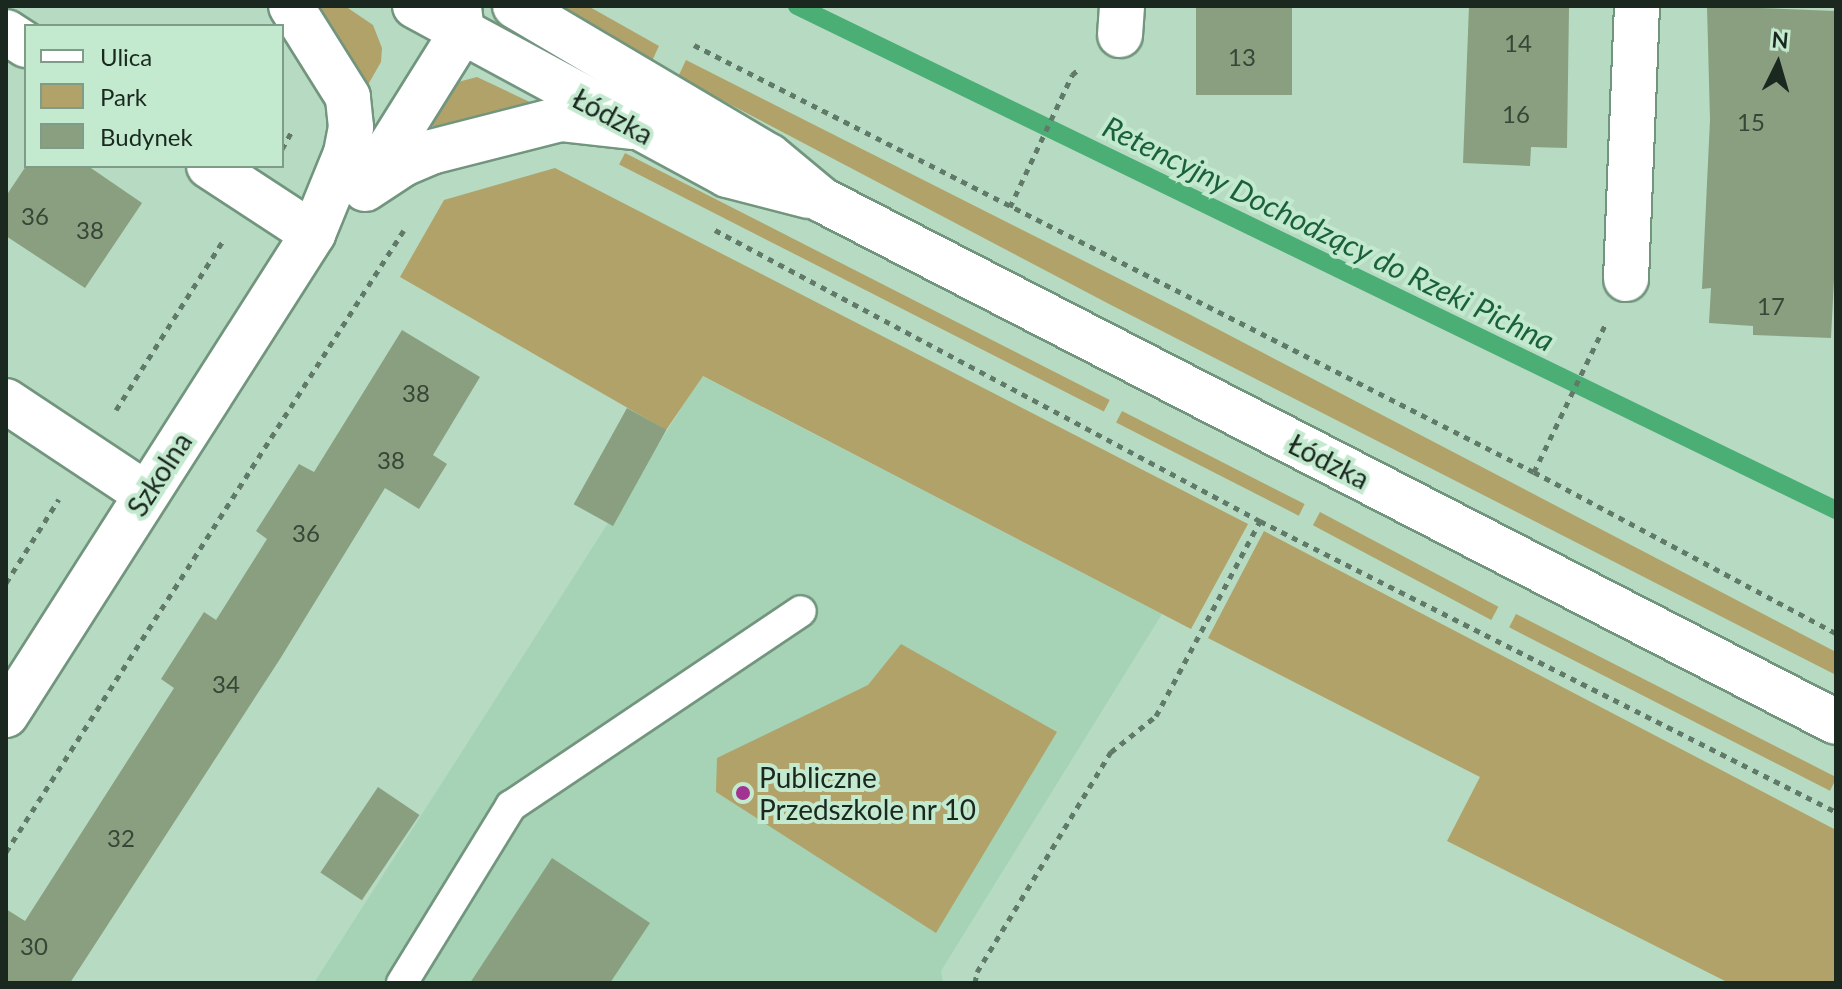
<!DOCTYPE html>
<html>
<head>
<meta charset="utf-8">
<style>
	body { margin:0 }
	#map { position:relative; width:1842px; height:989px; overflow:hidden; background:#b6dbc2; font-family:Lato,sans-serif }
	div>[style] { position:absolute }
	.built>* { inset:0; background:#a6d3b5 }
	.green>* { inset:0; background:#b0a268; transform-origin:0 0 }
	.stream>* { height:18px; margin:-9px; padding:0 9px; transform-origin:9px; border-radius:9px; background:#4bae75 }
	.building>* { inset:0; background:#899f7f; transform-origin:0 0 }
	.path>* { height:5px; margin-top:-2.5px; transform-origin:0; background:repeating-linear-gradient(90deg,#607968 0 6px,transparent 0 12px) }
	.roads { filter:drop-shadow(2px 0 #72957e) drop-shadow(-2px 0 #72957e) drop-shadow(0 2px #72957e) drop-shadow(0 -2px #72957e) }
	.lane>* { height:30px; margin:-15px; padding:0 15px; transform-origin:15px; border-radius:15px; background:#fff }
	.street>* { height:44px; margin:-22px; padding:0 22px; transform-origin:22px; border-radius:22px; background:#fff }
	.secondary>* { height:44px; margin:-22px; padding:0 22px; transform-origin:22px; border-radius:22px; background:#fff }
	.dots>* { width:22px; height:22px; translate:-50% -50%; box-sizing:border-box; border:4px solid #c3e9cf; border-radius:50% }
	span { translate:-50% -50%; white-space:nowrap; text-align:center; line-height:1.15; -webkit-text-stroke:8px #c3e9cf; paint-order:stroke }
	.number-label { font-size:24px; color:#364637 }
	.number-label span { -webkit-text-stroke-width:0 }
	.street-label { font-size:28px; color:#1a281f }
	.poi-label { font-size:28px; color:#1a281f }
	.left { translate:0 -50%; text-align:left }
	.water-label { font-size:30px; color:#1a613b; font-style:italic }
	.frame { position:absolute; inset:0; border:8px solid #1a281f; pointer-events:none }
	.legend { position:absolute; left:24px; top:24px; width:260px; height:144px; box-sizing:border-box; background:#c3e9cf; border:2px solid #7f9c89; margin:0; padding:10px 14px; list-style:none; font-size:24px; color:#1a281f }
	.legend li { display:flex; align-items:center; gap:16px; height:40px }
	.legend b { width:40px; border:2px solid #7f9c89 }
	.north { position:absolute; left:1738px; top:24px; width:80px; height:80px; -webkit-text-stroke:6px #c3e9cf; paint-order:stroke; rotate:5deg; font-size:22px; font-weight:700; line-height:32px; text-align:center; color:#1a281f }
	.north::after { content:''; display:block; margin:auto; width:28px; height:36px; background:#1a281f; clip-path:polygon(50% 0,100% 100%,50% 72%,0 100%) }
</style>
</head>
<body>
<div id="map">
	<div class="built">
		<div style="clip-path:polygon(702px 376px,1162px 614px,941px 971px,943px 983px,314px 983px)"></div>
	</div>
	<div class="green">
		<div style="clip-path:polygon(306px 6px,345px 6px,373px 25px,382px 48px,381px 62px,361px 97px)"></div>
		<div style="clip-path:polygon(542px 6px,588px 6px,659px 46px,651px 63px)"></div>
		<div style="clip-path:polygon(686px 60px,1185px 312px,1836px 652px,1836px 675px,1111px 305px,678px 77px)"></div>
		<div style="clip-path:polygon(477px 77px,532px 103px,436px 131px,430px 122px,452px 88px,458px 82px)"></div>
		<div style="left:625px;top:153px;width:544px;height:13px;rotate:27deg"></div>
		<div style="clip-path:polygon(555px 168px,1248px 524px,1191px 629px,703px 376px,666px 430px,400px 277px,444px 200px)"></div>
		<div style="left:1122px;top:411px;width:205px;height:13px;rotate:27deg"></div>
		<div style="left:1320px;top:512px;width:202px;height:15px;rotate:28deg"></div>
		<div style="clip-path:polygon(1264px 531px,1836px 830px,1836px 983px,1729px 983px,1447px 841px,1480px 777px,1208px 638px)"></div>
		<div style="left:1516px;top:614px;width:360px;height:15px;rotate:27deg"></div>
		<div style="clip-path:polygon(901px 644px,1057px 732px,936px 933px,716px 792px,717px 758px,868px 685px)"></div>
	</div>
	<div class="stream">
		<div style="left:797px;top:6px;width:1155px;rotate:25.88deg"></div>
	</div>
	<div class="building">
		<div style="left:1196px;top:6px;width:96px;height:89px"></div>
		<div style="clip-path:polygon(1469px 6px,1569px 8px,1567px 148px,1531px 147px,1530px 166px,1463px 163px)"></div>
		<div style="clip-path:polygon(1707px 6px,1836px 11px,1836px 241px,1831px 338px,1753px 335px,1753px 326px,1709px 323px,1711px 288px,1702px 289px,1710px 120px)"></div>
		<div style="clip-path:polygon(26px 166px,88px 166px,142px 203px,85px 288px,6px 236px,6px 196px)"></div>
		<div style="clip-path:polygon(402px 330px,480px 377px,433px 455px,447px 464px,419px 509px,385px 488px,280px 659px,70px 983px,6px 983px,6px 909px,25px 921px,174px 688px,161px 679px,204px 612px,216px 620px,267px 539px,256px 531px,299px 464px,314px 472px)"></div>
		<div style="left:627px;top:408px;width:45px;height:110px;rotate:29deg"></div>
		<div style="left:378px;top:787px;width:50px;height:103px;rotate:34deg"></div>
		<div style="clip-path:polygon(552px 858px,650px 923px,610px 983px,470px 983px)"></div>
	</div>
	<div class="path">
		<div style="left:694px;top:45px;width:942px;rotate:26.95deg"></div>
		<div style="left:1534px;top:472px;width:342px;rotate:28.1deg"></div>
		<div style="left:282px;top:149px;width:21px;rotate:-61deg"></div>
		<div style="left:1010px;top:207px;width:146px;rotate:-64.8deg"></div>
		<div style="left:1072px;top:75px;width:9px;rotate:-41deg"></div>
		<div style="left:715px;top:230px;width:618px;rotate:28.1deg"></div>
		<div style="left:1260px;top:521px;width:645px;rotate:26.8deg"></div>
		<div style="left:116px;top:410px;width:202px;rotate:-57.7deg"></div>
		<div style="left:1534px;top:472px;width:163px;rotate:-64.2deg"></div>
		<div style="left:6px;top:583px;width:99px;rotate:-57.8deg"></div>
		<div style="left:6px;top:852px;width:738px;rotate:-57.39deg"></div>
		<div style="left:975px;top:983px;width:11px;rotate:-80deg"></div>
		<div style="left:977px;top:972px;width:258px;rotate:-58.7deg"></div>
		<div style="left:1111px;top:752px;width:58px;rotate:-38.7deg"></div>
		<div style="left:1156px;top:716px;width:221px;rotate:-61.9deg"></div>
	</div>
	<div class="roads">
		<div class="lane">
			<div style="left:402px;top:983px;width:208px;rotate:-58.4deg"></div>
			<div style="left:511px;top:806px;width:349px;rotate:-33.9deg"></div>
		</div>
		<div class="street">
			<div style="left:6px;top:32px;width:24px;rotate:33deg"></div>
			<div style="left:1120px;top:35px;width:29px;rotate:-86deg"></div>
			<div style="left:209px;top:166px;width:124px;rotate:33.2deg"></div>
			<div style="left:367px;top:184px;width:179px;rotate:-58deg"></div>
			<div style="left:462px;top:32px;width:26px;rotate:-97deg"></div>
			<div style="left:365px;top:189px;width:45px;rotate:-33.3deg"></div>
			<div style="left:403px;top:164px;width:30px;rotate:-23deg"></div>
			<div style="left:431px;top:152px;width:133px;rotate:-14.3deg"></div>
			<div style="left:560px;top:119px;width:72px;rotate:6.3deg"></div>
			<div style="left:1626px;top:279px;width:273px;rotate:-87.7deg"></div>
			<div style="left:6px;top:401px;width:168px;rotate:33.6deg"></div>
			<div style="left:6px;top:715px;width:571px;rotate:-57.45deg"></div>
			<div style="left:313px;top:234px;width:87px;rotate:-67.8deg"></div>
			<div style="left:346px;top:153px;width:26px;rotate:-79deg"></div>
			<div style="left:351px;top:127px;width:30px;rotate:-96deg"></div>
			<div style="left:348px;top:97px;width:107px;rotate:-122.1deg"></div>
		</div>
		<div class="secondary">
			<div style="left:415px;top:6px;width:355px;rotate:28.4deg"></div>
			<div style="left:727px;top:175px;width:84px;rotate:14.5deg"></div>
			<div style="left:515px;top:6px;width:295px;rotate:30.6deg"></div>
			<div style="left:769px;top:156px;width:69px;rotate:39.7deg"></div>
			<div style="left:822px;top:200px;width:1140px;rotate:27.24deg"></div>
		</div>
	</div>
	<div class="dots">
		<div style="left:743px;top:793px;background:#a33390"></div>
	</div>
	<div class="number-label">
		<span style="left:1518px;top:43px">14</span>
		<span style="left:1242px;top:57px">13</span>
		<span style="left:1516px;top:114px">16</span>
		<span style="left:1751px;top:122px">15</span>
		<span style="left:35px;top:216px">36</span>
		<span style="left:90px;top:230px">38</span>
		<span style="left:1771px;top:306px">17</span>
		<span style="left:416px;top:393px">38</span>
		<span style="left:391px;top:460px">38</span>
		<span style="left:306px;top:533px">36</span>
		<span style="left:226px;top:684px">34</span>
		<span style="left:121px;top:838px">32</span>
		<span style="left:34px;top:946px">30</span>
	</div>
	<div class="street-label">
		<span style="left:613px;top:116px;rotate:28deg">Łódzka</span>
		<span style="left:1329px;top:461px;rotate:27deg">Łódzka</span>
		<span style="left:159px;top:474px;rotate:-57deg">Szkolna</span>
	</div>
	<div class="poi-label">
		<span class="left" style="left:759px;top:793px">Publiczne<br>Przedszkole nr 10</span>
	</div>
	<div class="water-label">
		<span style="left:1329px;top:233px;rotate:26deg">Retencyjny Dochodzący do Rzeki Pichna</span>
	</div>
	<div class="frame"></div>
	<ul class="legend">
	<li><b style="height:10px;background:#fff"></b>Ulica</li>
	<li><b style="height:22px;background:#b0a268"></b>Park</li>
	<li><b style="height:22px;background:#899f7f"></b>Budynek</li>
	</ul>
	<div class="north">N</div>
</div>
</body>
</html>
